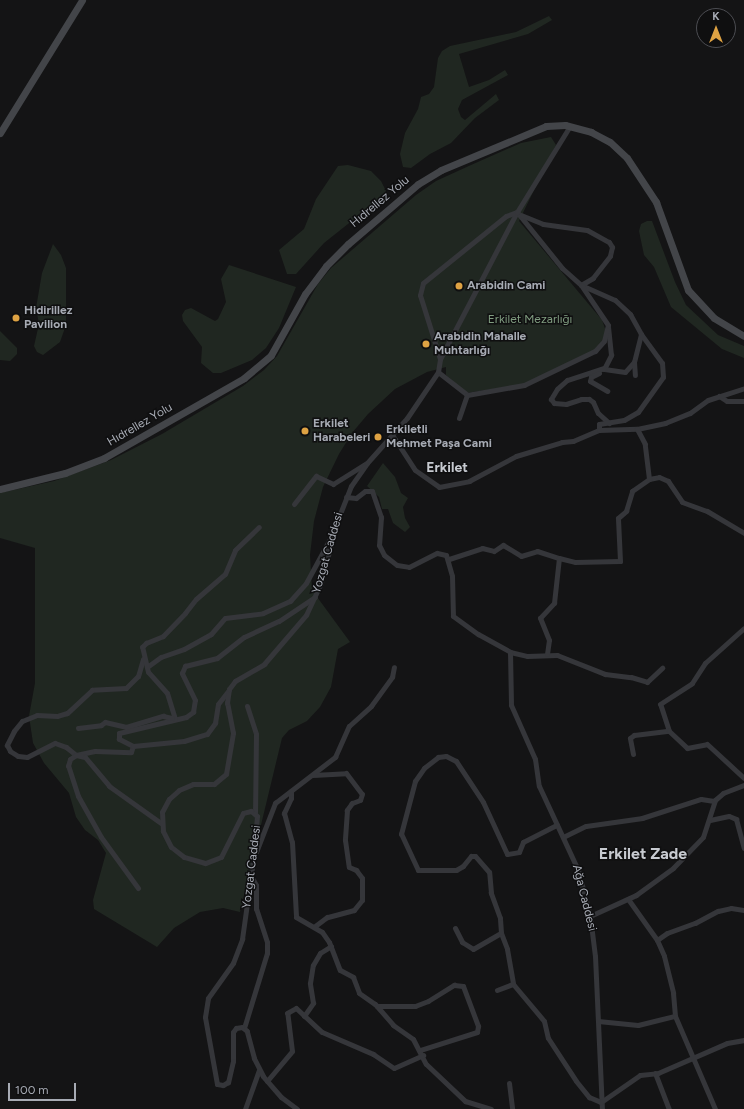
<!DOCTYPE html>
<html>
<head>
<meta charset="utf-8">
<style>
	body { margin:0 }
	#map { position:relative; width:744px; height:1109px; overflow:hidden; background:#141415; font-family:Figtree,sans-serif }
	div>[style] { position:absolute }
	.green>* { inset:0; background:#202721 }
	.street>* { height:5px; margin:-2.5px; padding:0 2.5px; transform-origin:2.5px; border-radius:2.5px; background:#35363a }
	.secondary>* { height:7px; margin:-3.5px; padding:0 3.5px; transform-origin:3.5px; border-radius:3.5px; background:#434549 }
	.dots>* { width:11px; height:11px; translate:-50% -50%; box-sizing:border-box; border:2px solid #0f0f10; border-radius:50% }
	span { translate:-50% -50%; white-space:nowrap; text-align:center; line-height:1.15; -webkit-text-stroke:3px #0f0f10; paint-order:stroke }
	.street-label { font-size:12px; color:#a7abb4 }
	.poi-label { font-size:12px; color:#a7abb4; font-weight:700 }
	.left { translate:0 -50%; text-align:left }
	.park-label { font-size:12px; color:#809d80 }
	.quarter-label { font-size:14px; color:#c7cad0; font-weight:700 }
	.district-label { font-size:16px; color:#c7cad0; font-weight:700 }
	.north { position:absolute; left:696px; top:8px; width:40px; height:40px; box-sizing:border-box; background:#0f0f10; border:1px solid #4c4d52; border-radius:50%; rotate:0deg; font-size:11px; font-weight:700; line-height:16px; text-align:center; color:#a7abb4 }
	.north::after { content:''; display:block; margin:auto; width:14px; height:18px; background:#dea243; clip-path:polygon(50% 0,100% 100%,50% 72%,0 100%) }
	.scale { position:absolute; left:8px; top:1083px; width:68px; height:18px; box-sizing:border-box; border:2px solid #a7abb4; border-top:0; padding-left:5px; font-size:12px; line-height:14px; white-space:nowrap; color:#a7abb4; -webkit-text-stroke:3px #0f0f10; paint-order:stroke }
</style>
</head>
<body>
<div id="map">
	<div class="green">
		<div style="clip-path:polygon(549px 16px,552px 20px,528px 34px,459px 54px,469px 87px,489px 80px,505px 70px,508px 75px,462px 100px,458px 109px,461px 117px,465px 120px,496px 94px,499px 100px,475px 118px,451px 143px,430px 154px,411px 168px,403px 167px,400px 154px,405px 133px,418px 109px,421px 97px,429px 94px,434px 87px,438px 58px,442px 51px,450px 46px,516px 32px)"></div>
		<div style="clip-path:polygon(551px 137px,556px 145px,519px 221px,602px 320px,607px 334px,600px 348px,528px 384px,466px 393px,446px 375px,446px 367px,427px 372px,395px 389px,368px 414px,352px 433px,339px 454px,323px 487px,314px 521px,310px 555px,312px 590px,350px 642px,338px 649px,331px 687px,320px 707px,307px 721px,289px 730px,282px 738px,240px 912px,223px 908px,200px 912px,174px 928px,157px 947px,94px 909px,93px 900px,106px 853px,98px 840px,85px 830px,76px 817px,69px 793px,44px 763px,33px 743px,29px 716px,35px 683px,35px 548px,0 538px,0 493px,54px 481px,111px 460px,162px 434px,243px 386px,264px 370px,277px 356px,318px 284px,331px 268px,416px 195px,436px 181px,471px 165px,521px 143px)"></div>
		<div style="clip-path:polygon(348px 165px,371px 171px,381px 181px,387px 193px,324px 243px,296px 274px,287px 274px,279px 250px,304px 229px,316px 199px,338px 166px)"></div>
		<div style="clip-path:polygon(647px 221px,652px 221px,675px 282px,686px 305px,718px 335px,744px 346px,744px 358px,722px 349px,671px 307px,654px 267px,644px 255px,639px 231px,641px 224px)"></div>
		<div style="clip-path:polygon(53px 244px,61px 255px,66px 268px,66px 325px,60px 342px,43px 355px,37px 352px,34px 346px,39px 324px,36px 308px,42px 273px)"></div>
		<div style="clip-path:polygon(229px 265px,296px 287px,279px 328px,266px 348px,252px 360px,221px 373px,213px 373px,201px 363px,202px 347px,183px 321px,182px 315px,185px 310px,191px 308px,215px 321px,218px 319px,226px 302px,221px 279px)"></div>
		<div style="clip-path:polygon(0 331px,17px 348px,17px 354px,10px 361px,0 360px)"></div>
		<div style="clip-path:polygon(383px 463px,395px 477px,401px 493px,408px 498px,403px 507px,405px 518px,410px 527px,405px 532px,393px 523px,388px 509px,382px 509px,379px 497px,367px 486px)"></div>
	</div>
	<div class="street">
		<div style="left:517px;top:212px;width:72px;rotate:51.2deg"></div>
		<div style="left:562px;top:268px;width:25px;rotate:42deg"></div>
		<div style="left:581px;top:285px;width:37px;rotate:24deg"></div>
		<div style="left:615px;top:300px;width:21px;rotate:43deg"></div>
		<div style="left:630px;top:314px;width:23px;rotate:61deg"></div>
		<div style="left:641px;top:334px;width:29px;rotate:104deg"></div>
		<div style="left:634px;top:362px;width:13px;rotate:132deg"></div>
		<div style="left:625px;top:372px;width:21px;rotate:-172deg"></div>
		<div style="left:604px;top:369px;width:16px;rotate:-63deg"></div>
		<div style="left:611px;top:355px;width:28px;rotate:-96deg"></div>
		<div style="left:521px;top:215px;width:24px;rotate:22deg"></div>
		<div style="left:543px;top:224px;width:44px;rotate:7.8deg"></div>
		<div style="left:587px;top:230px;width:25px;rotate:29deg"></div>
		<div style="left:609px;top:242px;width:6px;rotate:59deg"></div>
		<div style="left:612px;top:247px;width:9px;rotate:103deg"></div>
		<div style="left:610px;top:256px;width:28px;rotate:128deg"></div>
		<div style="left:593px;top:278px;width:14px;rotate:150deg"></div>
		<div style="left:440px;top:359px;width:166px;rotate:-62.4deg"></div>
		<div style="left:634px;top:362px;width:13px;rotate:86deg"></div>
		<div style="left:604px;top:368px;width:39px;rotate:162deg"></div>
		<div style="left:567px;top:380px;width:13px;rotate:138deg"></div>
		<div style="left:557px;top:389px;width:12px;rotate:121deg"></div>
		<div style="left:551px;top:399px;width:5px;rotate:53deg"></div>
		<div style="left:554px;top:403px;width:12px;rotate:5deg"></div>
		<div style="left:566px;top:404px;width:16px;rotate:-18deg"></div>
		<div style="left:581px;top:399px;width:8px"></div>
		<div style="left:589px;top:399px;width:5px;rotate:37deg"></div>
		<div style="left:593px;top:402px;width:12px;rotate:66deg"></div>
		<div style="left:598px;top:413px;width:15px;rotate:42deg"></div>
		<div style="left:438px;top:372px;width:37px;rotate:38deg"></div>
		<div style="left:467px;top:395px;width:58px;rotate:-10deg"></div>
		<div style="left:524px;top:385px;width:79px;rotate:-25.6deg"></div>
		<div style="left:595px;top:351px;width:13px;rotate:-48deg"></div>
		<div style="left:604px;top:341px;width:16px;rotate:-76deg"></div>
		<div style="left:608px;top:325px;width:48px;rotate:-124deg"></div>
		<div style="left:599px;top:373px;width:9px;rotate:153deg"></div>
		<div style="left:591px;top:377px;width:4px;rotate:104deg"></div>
		<div style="left:590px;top:381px;width:20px;rotate:30deg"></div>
		<div style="left:719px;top:396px;width:9px;rotate:32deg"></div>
		<div style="left:727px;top:401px;width:17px"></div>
		<div style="left:459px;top:418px;width:24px;rotate:-71deg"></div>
		<div style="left:599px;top:430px;width:6px;rotate:-90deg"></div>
		<div style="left:599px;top:424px;width:25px;rotate:-9deg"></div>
		<div style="left:624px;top:420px;width:16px;rotate:-30deg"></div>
		<div style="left:638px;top:412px;width:43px;rotate:-54.5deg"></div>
		<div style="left:663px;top:377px;width:14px;rotate:-94deg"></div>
		<div style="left:662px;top:363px;width:36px;rotate:-126deg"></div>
		<div style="left:393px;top:436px;width:40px;rotate:57.1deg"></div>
		<div style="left:415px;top:470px;width:29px;rotate:35deg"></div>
		<div style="left:439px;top:487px;width:31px;rotate:-11deg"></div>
		<div style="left:469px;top:481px;width:53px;rotate:-28deg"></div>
		<div style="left:516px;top:456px;width:48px;rotate:-16.9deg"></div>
		<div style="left:562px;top:442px;width:11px;rotate:-5deg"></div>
		<div style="left:573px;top:441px;width:28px;rotate:-23deg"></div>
		<div style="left:599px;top:430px;width:38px;rotate:-2deg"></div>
		<div style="left:637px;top:429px;width:29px;rotate:-12deg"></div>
		<div style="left:665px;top:423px;width:27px;rotate:-22deg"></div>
		<div style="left:690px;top:413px;width:22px;rotate:-36deg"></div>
		<div style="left:708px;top:400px;width:38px;rotate:-18deg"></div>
		<div style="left:649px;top:479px;width:10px;rotate:-11deg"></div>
		<div style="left:659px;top:477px;width:10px;rotate:24deg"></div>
		<div style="left:668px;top:481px;width:25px;rotate:56deg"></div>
		<div style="left:682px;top:502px;width:27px;rotate:20deg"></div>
		<div style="left:707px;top:511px;width:43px;rotate:30.7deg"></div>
		<div style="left:346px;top:497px;width:10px;rotate:6deg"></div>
		<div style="left:356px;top:498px;width:11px;rotate:-38deg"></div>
		<div style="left:365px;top:491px;width:7px"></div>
		<div style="left:372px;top:491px;width:28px;rotate:71deg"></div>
		<div style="left:381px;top:517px;width:28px;rotate:94deg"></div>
		<div style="left:379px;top:545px;width:11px;rotate:63deg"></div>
		<div style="left:384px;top:555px;width:16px;rotate:38deg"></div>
		<div style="left:397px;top:565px;width:12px;rotate:9deg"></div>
		<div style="left:409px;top:567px;width:31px;rotate:-27deg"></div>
		<div style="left:437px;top:553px;width:9px;rotate:13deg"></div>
		<div style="left:446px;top:555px;width:22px;rotate:74deg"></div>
		<div style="left:452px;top:576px;width:40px;rotate:88.6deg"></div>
		<div style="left:453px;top:616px;width:31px;rotate:36deg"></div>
		<div style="left:478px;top:634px;width:37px;rotate:29deg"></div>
		<div style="left:510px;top:652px;width:17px;rotate:13deg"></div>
		<div style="left:527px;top:656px;width:30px;rotate:-2deg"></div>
		<div style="left:557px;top:655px;width:52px;rotate:21.6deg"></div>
		<div style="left:605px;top:674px;width:26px;rotate:7deg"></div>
		<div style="left:631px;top:677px;width:17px;rotate:17deg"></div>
		<div style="left:647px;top:682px;width:21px;rotate:-43deg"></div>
		<div style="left:294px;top:504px;width:36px;rotate:-52deg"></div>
		<div style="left:316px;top:476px;width:19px;rotate:25deg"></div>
		<div style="left:333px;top:484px;width:39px;rotate:-32deg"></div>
		<div style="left:449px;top:559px;width:35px;rotate:-18deg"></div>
		<div style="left:482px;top:548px;width:12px;rotate:14deg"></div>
		<div style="left:494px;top:551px;width:11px;rotate:-34deg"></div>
		<div style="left:503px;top:545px;width:21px;rotate:31deg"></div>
		<div style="left:521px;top:556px;width:17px;rotate:-17deg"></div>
		<div style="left:537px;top:551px;width:23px;rotate:18deg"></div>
		<div style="left:510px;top:652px;width:53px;rotate:88.9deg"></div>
		<div style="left:511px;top:705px;width:59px;rotate:66deg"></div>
		<div style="left:535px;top:759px;width:27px;rotate:82deg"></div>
		<div style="left:539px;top:786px;width:93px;rotate:65.1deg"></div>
		<div style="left:578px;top:870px;width:48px;rotate:75.4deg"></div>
		<div style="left:590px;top:916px;width:40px;rotate:82.9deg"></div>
		<div style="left:595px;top:956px;width:153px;rotate:87.4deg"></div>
		<div style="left:547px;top:654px;width:14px;rotate:-82deg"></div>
		<div style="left:549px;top:640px;width:24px;rotate:-112deg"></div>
		<div style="left:540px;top:618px;width:21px;rotate:-47deg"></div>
		<div style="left:554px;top:603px;width:45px;rotate:-83.7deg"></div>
		<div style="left:559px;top:558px;width:16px;rotate:14deg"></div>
		<div style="left:575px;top:562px;width:45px;rotate:-1.3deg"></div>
		<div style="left:620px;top:561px;width:43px;rotate:-92.7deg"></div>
		<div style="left:618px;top:518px;width:11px;rotate:-41deg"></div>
		<div style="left:626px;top:511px;width:21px;rotate:-73deg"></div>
		<div style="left:632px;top:491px;width:21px;rotate:-35deg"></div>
		<div style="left:649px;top:479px;width:35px;rotate:-97deg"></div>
		<div style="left:645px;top:444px;width:17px;rotate:-118deg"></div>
		<div style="left:143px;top:659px;width:18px;rotate:106deg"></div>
		<div style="left:138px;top:676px;width:17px;rotate:135deg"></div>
		<div style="left:126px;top:688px;width:34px;rotate:177deg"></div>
		<div style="left:92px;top:690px;width:34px;rotate:137deg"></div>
		<div style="left:67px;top:713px;width:10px;rotate:163deg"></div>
		<div style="left:57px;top:716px;width:20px;rotate:-177deg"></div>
		<div style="left:37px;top:715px;width:16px;rotate:158deg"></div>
		<div style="left:22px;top:721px;width:13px;rotate:129deg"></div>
		<div style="left:14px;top:731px;width:16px;rotate:117deg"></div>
		<div style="left:7px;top:745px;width:7px;rotate:63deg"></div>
		<div style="left:10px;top:751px;width:9px;rotate:32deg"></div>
		<div style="left:18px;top:756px;width:9px;rotate:6deg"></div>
		<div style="left:27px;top:757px;width:31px;rotate:-27deg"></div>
		<div style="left:55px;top:743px;width:12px;rotate:20deg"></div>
		<div style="left:66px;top:747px;width:13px;rotate:39deg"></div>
		<div style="left:76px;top:755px;width:19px;rotate:-12deg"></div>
		<div style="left:95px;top:751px;width:36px;rotate:2deg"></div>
		<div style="left:131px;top:752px;width:6px;rotate:-72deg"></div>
		<div style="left:133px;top:746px;width:16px;rotate:-153deg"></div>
		<div style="left:119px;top:739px;width:6px;rotate:-90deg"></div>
		<div style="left:119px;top:733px;width:69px;rotate:-13.4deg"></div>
		<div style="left:186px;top:717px;width:9px;rotate:-36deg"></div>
		<div style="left:193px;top:712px;width:12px;rotate:-81deg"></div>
		<div style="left:195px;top:700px;width:30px;rotate:-116deg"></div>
		<div style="left:182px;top:673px;width:8px;rotate:-67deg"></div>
		<div style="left:185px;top:666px;width:33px;rotate:-14deg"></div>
		<div style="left:217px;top:658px;width:34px;rotate:-38deg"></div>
		<div style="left:244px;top:637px;width:38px;rotate:-25deg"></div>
		<div style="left:279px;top:621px;width:43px;rotate:-33.7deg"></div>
		<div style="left:147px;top:667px;width:17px;rotate:-36deg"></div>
		<div style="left:161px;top:657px;width:24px;rotate:-19deg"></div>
		<div style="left:184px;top:649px;width:31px;rotate:-29deg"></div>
		<div style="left:211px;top:634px;width:21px;rotate:-49deg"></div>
		<div style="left:225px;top:618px;width:38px;rotate:-7deg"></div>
		<div style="left:263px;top:613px;width:30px;rotate:-24deg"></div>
		<div style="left:290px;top:601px;width:24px;rotate:-48deg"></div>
		<div style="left:306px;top:583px;width:52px;rotate:-61.5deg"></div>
		<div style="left:247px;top:706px;width:29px;rotate:72deg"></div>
		<div style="left:256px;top:734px;width:80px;rotate:90.7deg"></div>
		<div style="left:175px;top:719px;width:27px;rotate:-107deg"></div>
		<div style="left:167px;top:693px;width:28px;rotate:-132deg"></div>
		<div style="left:148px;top:672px;width:26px;rotate:-103deg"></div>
		<div style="left:142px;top:647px;width:6px;rotate:-45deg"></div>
		<div style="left:146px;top:643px;width:18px;rotate:-22deg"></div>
		<div style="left:163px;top:636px;width:32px;rotate:-46deg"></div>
		<div style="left:185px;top:613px;width:18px;rotate:-52deg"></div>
		<div style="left:196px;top:599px;width:38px;rotate:-41deg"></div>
		<div style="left:225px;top:574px;width:26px;rotate:-67deg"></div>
		<div style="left:235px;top:550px;width:33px;rotate:-44deg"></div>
		<div style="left:78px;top:728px;width:23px;rotate:-7deg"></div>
		<div style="left:101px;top:725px;width:5px;rotate:-37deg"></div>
		<div style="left:105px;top:722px;width:22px;rotate:13deg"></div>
		<div style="left:126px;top:727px;width:39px;rotate:-17deg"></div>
		<div style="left:163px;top:716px;width:9px;rotate:13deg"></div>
		<div style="left:669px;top:731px;width:28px;rotate:-108deg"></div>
		<div style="left:660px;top:704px;width:38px;rotate:-33deg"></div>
		<div style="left:692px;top:683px;width:24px;rotate:-57deg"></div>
		<div style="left:705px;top:663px;width:52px;rotate:-41.9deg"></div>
		<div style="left:133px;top:746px;width:51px;rotate:-5.6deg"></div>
		<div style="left:184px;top:741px;width:24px;rotate:-17deg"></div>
		<div style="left:207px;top:734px;width:14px;rotate:-54deg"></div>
		<div style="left:215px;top:723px;width:19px;rotate:-81deg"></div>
		<div style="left:218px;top:704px;width:18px;rotate:-52deg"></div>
		<div style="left:633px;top:754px;width:16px;rotate:-101deg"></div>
		<div style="left:630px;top:738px;width:5px;rotate:-37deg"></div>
		<div style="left:634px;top:735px;width:35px;rotate:-7deg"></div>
		<div style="left:669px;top:731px;width:25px;rotate:43deg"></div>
		<div style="left:687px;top:748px;width:20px;rotate:-11deg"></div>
		<div style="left:707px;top:744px;width:50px;rotate:42.6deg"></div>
		<div style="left:313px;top:775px;width:33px;rotate:-3deg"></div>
		<div style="left:346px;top:773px;width:26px;rotate:53deg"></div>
		<div style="left:362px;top:794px;width:6px;rotate:108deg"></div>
		<div style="left:360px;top:800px;width:9px;rotate:159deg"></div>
		<div style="left:352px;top:803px;width:9px;rotate:126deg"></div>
		<div style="left:347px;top:810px;width:30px;rotate:94deg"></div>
		<div style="left:345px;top:840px;width:27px;rotate:82deg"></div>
		<div style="left:349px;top:867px;width:8px;rotate:23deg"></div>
		<div style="left:356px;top:870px;width:10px;rotate:53deg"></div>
		<div style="left:362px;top:878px;width:22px;rotate:90deg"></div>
		<div style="left:362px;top:900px;width:13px;rotate:129deg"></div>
		<div style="left:354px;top:910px;width:28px;rotate:165deg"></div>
		<div style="left:327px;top:917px;width:15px;rotate:143deg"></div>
		<div style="left:291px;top:791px;width:7px;rotate:90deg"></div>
		<div style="left:291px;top:798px;width:17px;rotate:115deg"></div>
		<div style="left:284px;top:813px;width:30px;rotate:75deg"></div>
		<div style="left:292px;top:842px;width:75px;rotate:86.9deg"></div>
		<div style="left:296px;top:917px;width:30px;rotate:30deg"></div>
		<div style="left:322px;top:932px;width:12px;rotate:55deg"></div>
		<div style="left:329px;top:942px;width:30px;rotate:69deg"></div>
		<div style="left:340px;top:970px;width:15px;rotate:28deg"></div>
		<div style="left:353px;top:977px;width:17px;rotate:69deg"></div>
		<div style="left:359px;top:993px;width:19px;rotate:35deg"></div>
		<div style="left:375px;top:1004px;width:28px;rotate:49deg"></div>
		<div style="left:393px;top:1025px;width:24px;rotate:35deg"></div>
		<div style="left:413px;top:1039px;width:28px;rotate:63deg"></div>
		<div style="left:426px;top:1064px;width:54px;rotate:43.5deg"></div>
		<div style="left:465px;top:1101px;width:27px;rotate:17deg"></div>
		<div style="left:710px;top:820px;width:19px;rotate:-12deg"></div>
		<div style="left:729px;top:816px;width:8px;rotate:23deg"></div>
		<div style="left:736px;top:819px;width:30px;rotate:75deg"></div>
		<div style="left:563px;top:837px;width:25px;rotate:-26deg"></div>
		<div style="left:586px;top:826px;width:57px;rotate:-8.1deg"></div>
		<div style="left:642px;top:818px;width:62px;rotate:-17.9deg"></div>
		<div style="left:701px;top:799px;width:13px;rotate:9deg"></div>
		<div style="left:256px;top:852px;width:53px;rotate:-68.8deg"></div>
		<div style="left:275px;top:803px;width:76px;rotate:-37.5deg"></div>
		<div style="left:335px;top:757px;width:34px;rotate:-66deg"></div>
		<div style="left:349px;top:726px;width:30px;rotate:-42deg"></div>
		<div style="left:371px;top:706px;width:36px;rotate:-54deg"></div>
		<div style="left:392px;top:677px;width:10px;rotate:-79deg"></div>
		<div style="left:138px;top:888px;width:63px;rotate:-126deg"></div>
		<div style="left:101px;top:837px;width:47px;rotate:-119.3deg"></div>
		<div style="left:78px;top:796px;width:32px;rotate:-108deg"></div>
		<div style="left:68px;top:766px;width:7px;rotate:-74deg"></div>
		<div style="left:70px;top:759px;width:7px;rotate:-34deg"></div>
		<div style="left:76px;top:755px;width:9px;rotate:13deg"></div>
		<div style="left:85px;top:757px;width:38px;rotate:50deg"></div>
		<div style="left:109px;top:786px;width:65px;rotate:35.6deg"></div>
		<div style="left:628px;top:899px;width:50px;rotate:54.7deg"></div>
		<div style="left:657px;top:940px;width:17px;rotate:66deg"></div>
		<div style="left:664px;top:956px;width:38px;rotate:76deg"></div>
		<div style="left:673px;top:993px;width:23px;rotate:85deg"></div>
		<div style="left:590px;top:916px;width:51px;rotate:-24.5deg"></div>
		<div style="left:636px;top:895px;width:46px;rotate:-36.1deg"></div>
		<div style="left:673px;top:868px;width:43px;rotate:-45.9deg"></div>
		<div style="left:703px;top:837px;width:39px;rotate:-72deg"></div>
		<div style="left:715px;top:800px;width:11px;rotate:-41deg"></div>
		<div style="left:723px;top:793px;width:22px;rotate:-21deg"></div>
		<div style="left:455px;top:928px;width:16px;rotate:63deg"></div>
		<div style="left:462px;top:942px;width:13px;rotate:32deg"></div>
		<div style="left:473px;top:949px;width:32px;rotate:-30deg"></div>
		<div style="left:501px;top:933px;width:17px;rotate:69deg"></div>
		<div style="left:507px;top:949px;width:36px;rotate:80deg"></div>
		<div style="left:513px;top:984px;width:48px;rotate:50deg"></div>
		<div style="left:544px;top:1021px;width:17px;rotate:77deg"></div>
		<div style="left:548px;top:1038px;width:51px;rotate:56.9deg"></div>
		<div style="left:576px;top:1081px;width:21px;rotate:51deg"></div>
		<div style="left:589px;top:1097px;width:13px;rotate:23deg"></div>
		<div style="left:601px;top:1102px;width:47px;rotate:-34.7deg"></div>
		<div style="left:640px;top:1075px;width:18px;rotate:-6deg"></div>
		<div style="left:658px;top:1073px;width:75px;rotate:-23.5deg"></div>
		<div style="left:727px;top:1043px;width:17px;rotate:-10deg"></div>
		<div style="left:501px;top:933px;width:15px;rotate:-94deg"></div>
		<div style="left:500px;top:918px;width:27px;rotate:-110deg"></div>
		<div style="left:491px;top:893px;width:21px;rotate:-95deg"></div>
		<div style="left:489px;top:872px;width:21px;rotate:-131deg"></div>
		<div style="left:475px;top:856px;width:4px;rotate:180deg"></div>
		<div style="left:471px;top:856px;width:13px;rotate:129deg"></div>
		<div style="left:463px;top:866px;width:8px;rotate:150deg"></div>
		<div style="left:456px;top:870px;width:38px;rotate:180deg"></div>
		<div style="left:418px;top:870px;width:40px;rotate:-115deg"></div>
		<div style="left:401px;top:834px;width:55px;rotate:-75.2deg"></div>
		<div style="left:415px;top:781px;width:16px;rotate:-55deg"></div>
		<div style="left:424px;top:768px;width:18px;rotate:-38deg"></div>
		<div style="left:438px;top:757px;width:8px;rotate:-7deg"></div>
		<div style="left:446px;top:756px;width:11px;rotate:27deg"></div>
		<div style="left:456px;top:761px;width:49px;rotate:56.6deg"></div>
		<div style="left:483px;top:802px;width:57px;rotate:65.2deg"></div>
		<div style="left:507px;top:854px;width:12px;rotate:-9deg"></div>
		<div style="left:519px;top:852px;width:11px;rotate:-68deg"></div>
		<div style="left:523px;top:842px;width:38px;rotate:-27deg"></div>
		<div style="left:657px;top:940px;width:12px;rotate:-35deg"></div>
		<div style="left:667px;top:933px;width:30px;rotate:-20deg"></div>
		<div style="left:695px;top:923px;width:26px;rotate:-28deg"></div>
		<div style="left:718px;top:911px;width:13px;rotate:-13deg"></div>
		<div style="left:731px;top:908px;width:13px;rotate:9deg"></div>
		<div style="left:497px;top:990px;width:17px;rotate:-21deg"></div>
		<div style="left:377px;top:1006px;width:38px"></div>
		<div style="left:415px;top:1006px;width:14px;rotate:-21deg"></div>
		<div style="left:428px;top:1001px;width:31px;rotate:-32deg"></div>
		<div style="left:454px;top:985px;width:9px;rotate:6deg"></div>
		<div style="left:463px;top:986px;width:43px;rotate:69.4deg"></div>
		<div style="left:478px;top:1026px;width:6px;rotate:99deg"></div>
		<div style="left:477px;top:1032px;width:60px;rotate:162.5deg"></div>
		<div style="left:304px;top:1016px;width:16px;rotate:-55deg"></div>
		<div style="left:313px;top:1003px;width:20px;rotate:-99deg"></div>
		<div style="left:310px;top:983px;width:18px;rotate:-81deg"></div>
		<div style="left:313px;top:965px;width:14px;rotate:-60deg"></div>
		<div style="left:320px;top:953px;width:13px;rotate:-32deg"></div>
		<div style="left:598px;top:1021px;width:40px;rotate:5.7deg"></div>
		<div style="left:638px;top:1025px;width:38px;rotate:-14deg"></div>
		<div style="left:675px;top:1016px;width:101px;rotate:66.7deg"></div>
		<div style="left:244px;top:1028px;width:78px;rotate:-73deg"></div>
		<div style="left:267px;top:953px;width:11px;rotate:-90deg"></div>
		<div style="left:267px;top:942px;width:35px;rotate:-108deg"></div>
		<div style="left:256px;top:909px;width:24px;rotate:-90deg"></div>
		<div style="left:256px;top:885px;width:10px;rotate:-119deg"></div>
		<div style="left:655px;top:1073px;width:39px;rotate:69deg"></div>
		<div style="left:267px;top:1081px;width:39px;rotate:-50deg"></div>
		<div style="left:292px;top:1051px;width:38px;rotate:-97deg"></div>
		<div style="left:287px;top:1013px;width:10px;rotate:-29deg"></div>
		<div style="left:296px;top:1008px;width:35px;rotate:43deg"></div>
		<div style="left:322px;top:1032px;width:56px;rotate:23.3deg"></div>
		<div style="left:373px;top:1054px;width:25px;rotate:34deg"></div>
		<div style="left:394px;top:1068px;width:32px;rotate:-24deg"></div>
		<div style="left:509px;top:1083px;width:26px;rotate:83deg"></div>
		<div style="left:245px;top:1109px;width:41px;rotate:-70.3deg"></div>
		<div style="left:297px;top:1109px;width:20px;rotate:-143deg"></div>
		<div style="left:281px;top:1097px;width:28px;rotate:-131deg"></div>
		<div style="left:263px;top:1076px;width:20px;rotate:-117deg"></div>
		<div style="left:254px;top:1058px;width:28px;rotate:-105deg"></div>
		<div style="left:247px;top:1031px;width:6px;rotate:-141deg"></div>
		<div style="left:242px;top:1027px;width:6px;rotate:171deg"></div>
		<div style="left:236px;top:1028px;width:5px;rotate:127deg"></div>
		<div style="left:233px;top:1032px;width:29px;rotate:90deg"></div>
		<div style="left:233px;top:1061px;width:22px;rotate:103deg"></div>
		<div style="left:228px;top:1082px;width:6px;rotate:149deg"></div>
		<div style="left:223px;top:1085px;width:6px;rotate:-171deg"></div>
		<div style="left:217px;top:1084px;width:68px;rotate:-100.2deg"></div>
		<div style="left:205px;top:1017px;width:19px;rotate:-81deg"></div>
		<div style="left:208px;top:998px;width:43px;rotate:-54.5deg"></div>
		<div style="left:233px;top:963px;width:26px;rotate:-69deg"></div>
		<div style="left:242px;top:939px;width:79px;rotate:-82deg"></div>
		<div style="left:253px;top:861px;width:45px;rotate:-84.9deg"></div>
		<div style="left:257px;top:816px;width:8px;rotate:-140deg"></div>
		<div style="left:251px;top:811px;width:8px;rotate:166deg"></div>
		<div style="left:243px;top:813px;width:49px;rotate:116.6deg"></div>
		<div style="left:221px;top:857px;width:17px;rotate:159deg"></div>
		<div style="left:205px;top:863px;width:22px;rotate:-164deg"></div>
		<div style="left:184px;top:857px;width:16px;rotate:-142deg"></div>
		<div style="left:171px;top:847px;width:18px;rotate:-117deg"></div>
		<div style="left:163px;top:831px;width:19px;rotate:-93deg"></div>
		<div style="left:162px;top:812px;width:15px;rotate:-62deg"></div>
		<div style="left:169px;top:799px;width:13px;rotate:-42deg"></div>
		<div style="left:179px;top:790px;width:15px;rotate:-23deg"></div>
		<div style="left:193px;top:784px;width:21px"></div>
		<div style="left:214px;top:784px;width:16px;rotate:-40deg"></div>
		<div style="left:226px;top:774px;width:42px;rotate:-80.3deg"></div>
		<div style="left:233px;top:733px;width:31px;rotate:-101deg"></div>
		<div style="left:227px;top:703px;width:14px;rotate:-82deg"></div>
		<div style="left:229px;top:689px;width:10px;rotate:-53deg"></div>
		<div style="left:235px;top:681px;width:34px;rotate:-30deg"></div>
		<div style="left:264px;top:664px;width:65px;rotate:-49.4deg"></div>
		<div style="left:306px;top:615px;width:35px;rotate:-65deg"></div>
		<div style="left:321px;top:583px;width:61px;rotate:-75.7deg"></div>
		<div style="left:336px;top:524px;width:41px;rotate:-68.5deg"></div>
		<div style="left:351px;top:486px;width:28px;rotate:-55deg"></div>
		<div style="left:367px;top:463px;width:60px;rotate:-48.4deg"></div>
		<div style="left:407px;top:418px;width:55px;rotate:-56deg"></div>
		<div style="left:438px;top:372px;width:13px;rotate:-81deg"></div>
		<div style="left:440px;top:359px;width:67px;rotate:-107.4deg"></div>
		<div style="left:420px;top:295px;width:12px;rotate:-76deg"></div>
		<div style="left:423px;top:283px;width:107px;rotate:-38.9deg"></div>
		<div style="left:506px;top:216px;width:12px;rotate:-20deg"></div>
		<div style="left:517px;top:212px;width:101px;rotate:-58.4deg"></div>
	</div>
	<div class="secondary">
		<div style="left:0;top:133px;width:156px;rotate:-58.3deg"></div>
		<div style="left:0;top:489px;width:67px;rotate:-13.8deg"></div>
		<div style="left:65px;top:473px;width:42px;rotate:-21deg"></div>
		<div style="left:104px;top:458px;width:161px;rotate:-29.7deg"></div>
		<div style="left:244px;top:378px;width:35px;rotate:-40deg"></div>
		<div style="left:271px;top:355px;width:70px;rotate:-60.9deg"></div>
		<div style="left:305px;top:294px;width:35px;rotate:-53deg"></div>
		<div style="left:326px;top:266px;width:31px;rotate:-45deg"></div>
		<div style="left:348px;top:244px;width:92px;rotate:-40.6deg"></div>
		<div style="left:418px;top:184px;width:27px;rotate:-31deg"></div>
		<div style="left:441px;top:170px;width:114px;rotate:-22.7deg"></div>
		<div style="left:546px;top:126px;width:19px;rotate:-3deg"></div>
		<div style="left:565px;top:125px;width:27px;rotate:15deg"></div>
		<div style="left:591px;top:132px;width:21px;rotate:28deg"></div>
		<div style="left:610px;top:142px;width:23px;rotate:43deg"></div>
		<div style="left:627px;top:158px;width:53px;rotate:56.6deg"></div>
		<div style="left:656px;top:202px;width:94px;rotate:70deg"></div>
		<div style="left:688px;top:290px;width:38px;rotate:47deg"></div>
		<div style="left:714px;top:318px;width:35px;rotate:31deg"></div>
	</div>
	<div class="dots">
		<div style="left:459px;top:286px;background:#dea243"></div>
		<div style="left:16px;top:318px;background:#dea243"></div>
		<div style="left:426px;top:344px;background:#dea243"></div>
		<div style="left:305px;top:431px;background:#dea243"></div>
		<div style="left:378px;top:437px;background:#dea243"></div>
	</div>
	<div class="street-label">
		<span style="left:380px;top:202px;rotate:-40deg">Hıdrellez Yolu</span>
		<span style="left:140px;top:425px;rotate:-30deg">Hıdrellez Yolu</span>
		<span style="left:328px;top:553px;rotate:-74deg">Yozgat Caddesi</span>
		<span style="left:252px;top:867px;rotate:-83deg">Yozgat Caddesi</span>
		<span style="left:584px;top:898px;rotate:76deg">Ağa Caddesi</span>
	</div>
	<div class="poi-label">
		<span class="left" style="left:467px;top:286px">Arabidin Cami</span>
		<span class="left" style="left:24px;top:318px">Hidirillez<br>Pavilion</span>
		<span class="left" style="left:434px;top:344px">Arabidin Mahalle<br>Muhtarlığı</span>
		<span class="left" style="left:313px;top:431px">Erkilet<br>Harabeleri</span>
		<span class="left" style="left:386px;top:437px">Erkiletli<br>Mehmet Paşa Cami</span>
	</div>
	<div class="park-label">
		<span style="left:530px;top:320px">Erkilet Mezarlığı</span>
	</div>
	<div class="quarter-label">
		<span style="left:447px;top:468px">Erkilet</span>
	</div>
	<div class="district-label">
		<span style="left:643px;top:854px">Erkilet Zade</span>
	</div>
	<div class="north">K</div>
	<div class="scale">100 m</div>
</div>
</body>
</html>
